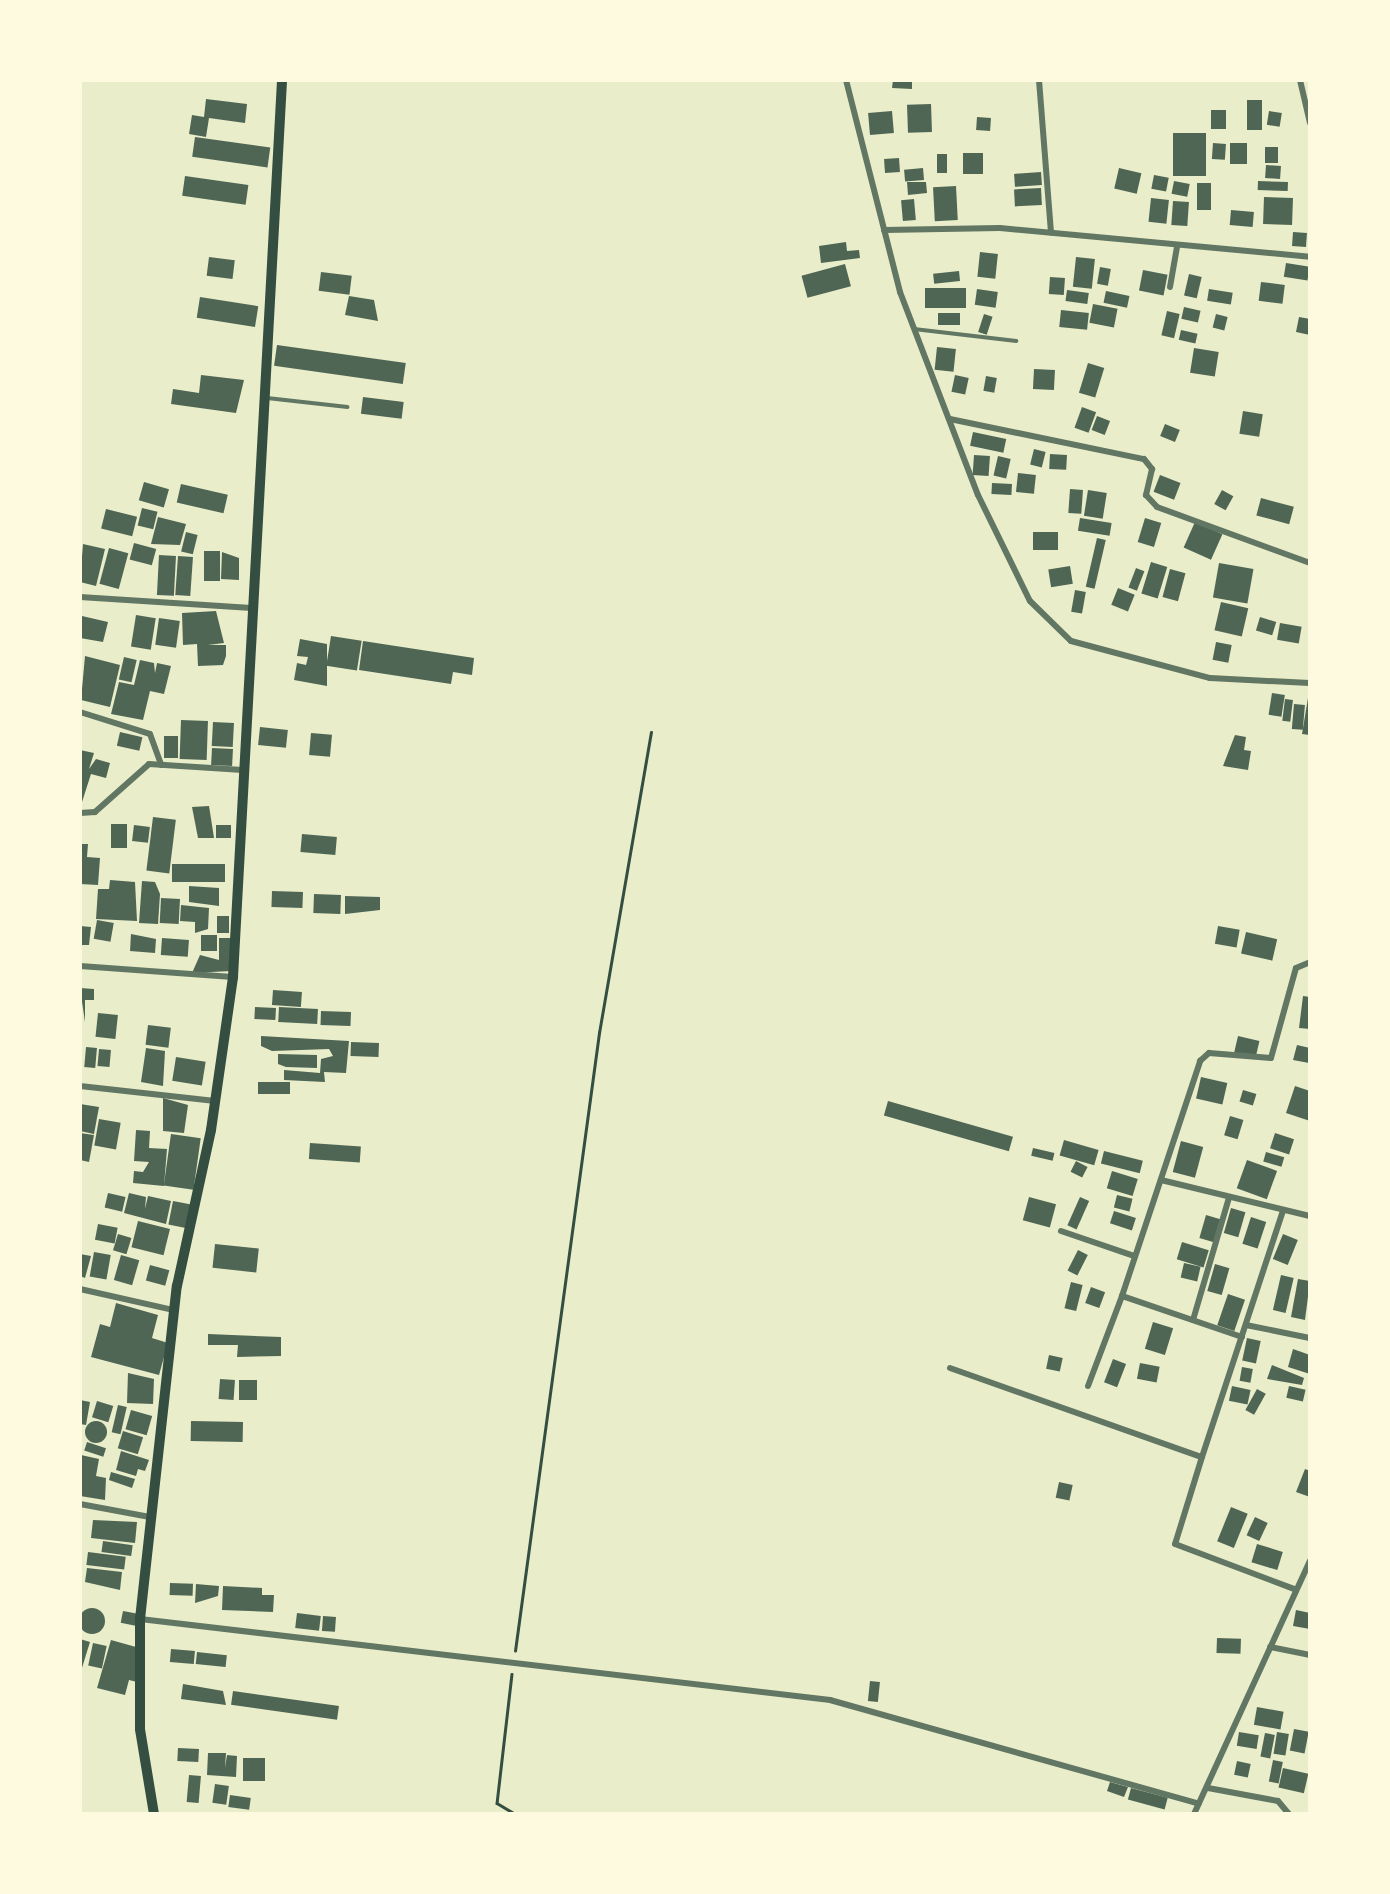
<!DOCTYPE html>
<html>
<head>
<meta charset="utf-8">
<style>
	body { margin:0 }
	#map { position:relative; width:1390px; height:1894px; overflow:hidden; background:#e9edc9; font-family:"IBM Plex Sans",sans-serif }
	div>[style] { position:absolute }
	.building>* { inset:0; background:#4f6655; transform-origin:0 0 }
	.round { border-radius:50% }
	.path>* { height:2.5px; margin:-1.25px; padding:0 1.25px; transform-origin:1.25px; border-radius:1.25px; background:#344e41 }
	.service>* { height:4px; margin:-2px; padding:0 2px; transform-origin:2px; border-radius:2px; background:#617663 }
	.minor>* { height:6px; margin:-3px; padding:0 3px; transform-origin:3px; border-radius:3px; background:#617663 }
	.primary>* { height:10px; margin:-5px; padding:0 5px; transform-origin:5px; border-radius:5px; background:#344e41 }
	span { translate:-50% -50%; white-space:nowrap; text-align:center; line-height:1.15; -webkit-text-stroke:10px #fefae0; paint-order:stroke }
	.frame { position:absolute; inset:0; border:82px solid #fefae0; pointer-events:none }
</style>
</head>
<body>
<div id="map">
	<div class="building">
		<div style="clip-path:polygon(893px 80px,912px 80px,912px 89px,892px 88px)"></div>
		<div style="clip-path:polygon(206px 99px,247px 104px,245px 123px,209px 118px,206px 137px,189px 134px,192px 115px,204px 117px)"></div>
		<div style="left:1247px;top:100px;width:15px;height:30px"></div>
		<div style="left:931px;top:104px;width:28px;height:24px;rotate:88deg"></div>
		<div style="left:1211px;top:110px;width:15px;height:19px"></div>
		<div style="left:892px;top:111px;width:22px;height:24px;rotate:85deg"></div>
		<div style="left:1269px;top:111px;width:13px;height:14px;rotate:9deg"></div>
		<div style="left:977px;top:117px;width:14px;height:13px;rotate:4deg"></div>
		<div style="left:1173px;top:133px;width:33px;height:43px"></div>
		<div style="left:195px;top:137px;width:76px;height:20px;rotate:8deg"></div>
		<div style="left:1213px;top:143px;width:13px;height:16px;rotate:4deg"></div>
		<div style="left:1230px;top:143px;width:17px;height:21px"></div>
		<div style="left:1265px;top:147px;width:13px;height:16px"></div>
		<div style="left:963px;top:153px;width:20px;height:21px"></div>
		<div style="left:937px;top:154px;width:10px;height:19px"></div>
		<div style="left:899px;top:158px;width:14px;height:15px;rotate:86deg"></div>
		<div style="left:1266px;top:165px;width:15px;height:13px;rotate:4deg"></div>
		<div style="left:923px;top:168px;width:12px;height:19px;rotate:85deg"></div>
		<div style="left:1119px;top:168px;width:23px;height:21px;rotate:13deg"></div>
		<div style="left:1041px;top:172px;width:13px;height:27px;rotate:86deg"></div>
		<div style="left:1154px;top:175px;width:15px;height:14px;rotate:11deg"></div>
		<div style="left:185px;top:176px;width:64px;height:20px;rotate:8deg"></div>
		<div style="left:1174px;top:181px;width:16px;height:13px;rotate:11deg"></div>
		<div style="left:1258px;top:181px;width:30px;height:9px;rotate:2deg"></div>
		<div style="clip-path:polygon(907px 182px,926px 182px,927px 193px,908px 195px)"></div>
		<div style="left:1197px;top:183px;width:14px;height:27px"></div>
		<div style="left:956px;top:186px;width:34px;height:23px;rotate:87deg"></div>
		<div style="left:1041px;top:188px;width:17px;height:27px;rotate:87deg"></div>
		<div style="left:1264px;top:197px;width:29px;height:27px;rotate:2deg"></div>
		<div style="left:1151px;top:198px;width:18px;height:24px;rotate:6deg"></div>
		<div style="left:914px;top:199px;width:21px;height:13px;rotate:85deg"></div>
		<div style="left:1173px;top:201px;width:16px;height:24px;rotate:4deg"></div>
		<div style="left:1231px;top:210px;width:23px;height:15px;rotate:5deg"></div>
		<div style="left:1293px;top:232px;width:14px;height:14px;rotate:4deg"></div>
		<div style="clip-path:polygon(846px 242px,847px 251px,859px 250px,860px 258px,821px 263px,819px 246px)"></div>
		<div style="left:980px;top:252px;width:18px;height:25px;rotate:6deg"></div>
		<div style="left:209px;top:257px;width:26px;height:19px;rotate:7deg"></div>
		<div style="left:1076px;top:257px;width:19px;height:30px;rotate:6deg"></div>
		<div style="left:1286px;top:263px;width:24px;height:14px;rotate:9deg"></div>
		<div style="left:845px;top:264px;width:23px;height:45px;rotate:75deg"></div>
		<div style="left:1100px;top:267px;width:11px;height:17px;rotate:10deg"></div>
		<div style="left:1143px;top:270px;width:25px;height:21px;rotate:11deg"></div>
		<div style="left:959px;top:271px;width:10px;height:26px;rotate:84deg"></div>
		<div style="left:321px;top:272px;width:31px;height:19px;rotate:7deg"></div>
		<div style="left:1189px;top:274px;width:13px;height:22px;rotate:13deg"></div>
		<div style="left:1050px;top:277px;width:15px;height:17px;rotate:4deg"></div>
		<div style="left:1261px;top:282px;width:24px;height:19px;rotate:7deg"></div>
		<div style="left:966px;top:288px;width:20px;height:41px;rotate:90deg"></div>
		<div style="left:977px;top:289px;width:21px;height:16px;rotate:8deg"></div>
		<div style="left:1209px;top:289px;width:24px;height:12px;rotate:9deg"></div>
		<div style="left:1067px;top:290px;width:22px;height:11px;rotate:8deg"></div>
		<div style="left:1106px;top:291px;width:24px;height:12px;rotate:12deg"></div>
		<div style="clip-path:polygon(349px 296px,374px 300px,378px 321px,345px 315px)"></div>
		<div style="left:200px;top:297px;width:59px;height:21px;rotate:9deg"></div>
		<div style="left:1093px;top:304px;width:25px;height:19px;rotate:11deg"></div>
		<div style="left:1184px;top:307px;width:17px;height:12px;rotate:13deg"></div>
		<div style="left:1061px;top:310px;width:28px;height:17px;rotate:6deg"></div>
		<div style="left:1167px;top:311px;width:13px;height:25px;rotate:13deg"></div>
		<div style="left:938px;top:313px;width:22px;height:12px"></div>
		<div style="left:984px;top:314px;width:9px;height:19px;rotate:18deg"></div>
		<div style="left:1216px;top:314px;width:12px;height:14px;rotate:14deg"></div>
		<div style="clip-path:polygon(1299px 317px,1310px 319px,1310px 335px,1296px 332px)"></div>
		<div style="left:1181px;top:330px;width:17px;height:10px;rotate:13deg"></div>
		<div style="left:277px;top:345px;width:130px;height:21px;rotate:8deg"></div>
		<div style="left:937px;top:347px;width:19px;height:23px;rotate:6deg"></div>
		<div style="left:1194px;top:348px;width:25px;height:25px;rotate:9deg"></div>
		<div style="left:1088px;top:363px;width:17px;height:31px;rotate:17deg"></div>
		<div style="left:1034px;top:369px;width:21px;height:20px;rotate:3deg"></div>
		<div style="clip-path:polygon(201px 375px,244px 380px,236px 413px,171px 404px,173px 389px,199px 393px)"></div>
		<div style="left:955px;top:375px;width:14px;height:17px;rotate:12deg"></div>
		<div style="left:986px;top:376px;width:11px;height:15px;rotate:10deg"></div>
		<div style="left:363px;top:397px;width:41px;height:17px;rotate:7deg"></div>
		<div style="left:1082px;top:407px;width:15px;height:22px;rotate:20deg"></div>
		<div style="left:1243px;top:411px;width:20px;height:23px;rotate:9deg"></div>
		<div style="left:1097px;top:416px;width:14px;height:15px;rotate:21deg"></div>
		<div style="left:1165px;top:424px;width:16px;height:13px;rotate:22deg"></div>
		<div style="left:973px;top:432px;width:34px;height:14px;rotate:12deg"></div>
		<div style="left:1034px;top:449px;width:12px;height:16px;rotate:14deg"></div>
		<div style="left:1050px;top:454px;width:17px;height:15px;rotate:3deg"></div>
		<div style="left:974px;top:455px;width:16px;height:20px;rotate:4deg"></div>
		<div style="left:998px;top:456px;width:13px;height:20px;rotate:13deg"></div>
		<div style="left:1018px;top:473px;width:18px;height:19px;rotate:6deg"></div>
		<div style="left:1160px;top:475px;width:22px;height:18px;rotate:21deg"></div>
		<div style="left:144px;top:482px;width:26px;height:19px;rotate:16deg"></div>
		<div style="left:992px;top:483px;width:20px;height:11px;rotate:3deg"></div>
		<div style="left:181px;top:484px;width:48px;height:19px;rotate:13deg"></div>
		<div style="left:1070px;top:489px;width:13px;height:24px;rotate:4deg"></div>
		<div style="left:1088px;top:490px;width:19px;height:26px;rotate:9deg"></div>
		<div style="left:1222px;top:490px;width:13px;height:16px;rotate:29deg"></div>
		<div style="left:1261px;top:498px;width:34px;height:18px;rotate:15deg"></div>
		<div style="left:142px;top:508px;width:16px;height:18px;rotate:14deg"></div>
		<div style="left:106px;top:509px;width:32px;height:20px;rotate:14deg"></div>
		<div style="clip-path:polygon(158px 517px,186px 524px,180px 545px,151px 544px)"></div>
		<div style="left:1080px;top:518px;width:32px;height:13px;rotate:9deg"></div>
		<div style="left:1145px;top:518px;width:17px;height:25px;rotate:17deg"></div>
		<div style="left:1195px;top:522px;width:30px;height:28px;rotate:24deg"></div>
		<div style="left:186px;top:532px;width:12px;height:20px;rotate:14deg"></div>
		<div style="left:1058px;top:532px;width:18px;height:25px;rotate:90deg"></div>
		<div style="left:1097px;top:538px;width:9px;height:50px;rotate:13deg"></div>
		<div style="left:134px;top:543px;width:23px;height:17px;rotate:15deg"></div>
		<div style="clip-path:polygon(83px 544px,105px 549px,96px 586px,80px 582px)"></div>
		<div style="left:109px;top:548px;width:20px;height:37px;rotate:15deg"></div>
		<div style="left:204px;top:551px;width:16px;height:30px"></div>
		<div style="clip-path:polygon(222px 552px,239px 558px,239px 580px,221px 579px)"></div>
		<div style="left:159px;top:555px;width:17px;height:40px;rotate:3deg"></div>
		<div style="left:178px;top:556px;width:15px;height:39px;rotate:4deg"></div>
		<div style="left:1151px;top:562px;width:17px;height:33px;rotate:17deg"></div>
		<div style="left:1219px;top:563px;width:35px;height:35px;rotate:10deg"></div>
		<div style="left:1070px;top:566px;width:18px;height:22px;rotate:81deg"></div>
		<div style="left:1136px;top:568px;width:9px;height:21px;rotate:21deg"></div>
		<div style="left:1170px;top:569px;width:16px;height:29px;rotate:15deg"></div>
		<div style="left:1118px;top:588px;width:18px;height:18px;rotate:22deg"></div>
		<div style="left:1075px;top:590px;width:11px;height:22px;rotate:10deg"></div>
		<div style="left:1221px;top:602px;width:28px;height:29px;rotate:13deg"></div>
		<div style="clip-path:polygon(80px 605px,82px 616px,108px 622px,103px 642px,80px 638px)"></div>
		<div style="clip-path:polygon(216px 611px,224px 643px,208px 645px,226px 645px,226px 656px,223px 665px,198px 666px,197px 644px,183px 645px,182px 613px)"></div>
		<div style="left:136px;top:615px;width:20px;height:32px;rotate:9deg"></div>
		<div style="left:1260px;top:617px;width:17px;height:14px;rotate:17deg"></div>
		<div style="left:159px;top:618px;width:21px;height:27px;rotate:8deg"></div>
		<div style="left:1280px;top:623px;width:22px;height:17px;rotate:10deg"></div>
		<div style="left:331px;top:636px;width:31px;height:30px;rotate:9deg"></div>
		<div style="clip-path:polygon(300px 639px,327px 644px,327px 686px,294px 680px,297px 663px,306px 665px,308px 657px,297px 656px)"></div>
		<div style="clip-path:polygon(363px 641px,474px 658px,472px 675px,453px 672px,451px 684px,359px 670px)"></div>
		<div style="left:1216px;top:642px;width:16px;height:18px;rotate:11deg"></div>
		<div style="clip-path:polygon(85px 656px,120px 665px,110px 707px,81px 700px)"></div>
		<div style="left:124px;top:657px;width:13px;height:23px;rotate:13deg"></div>
		<div style="clip-path:polygon(140px 660px,154px 663px,155px 673px,157px 663px,171px 666px,164px 694px,150px 691px,143px 720px,111px 714px,119px 682px,134px 685px)"></div>
		<div style="left:1272px;top:693px;width:13px;height:22px;rotate:9deg"></div>
		<div style="clip-path:polygon(1308px 698px,1310px 698px,1310px 735px,1302px 734px)"></div>
		<div style="left:1285px;top:699px;width:8px;height:22px;rotate:7deg"></div>
		<div style="left:1294px;top:704px;width:11px;height:25px;rotate:5deg"></div>
		<div style="left:181px;top:720px;width:27px;height:39px;rotate:2deg"></div>
		<div style="left:213px;top:722px;width:21px;height:24px;rotate:3deg"></div>
		<div style="left:260px;top:727px;width:28px;height:18px;rotate:6deg"></div>
		<div style="left:120px;top:732px;width:23px;height:14px;rotate:13deg"></div>
		<div style="left:311px;top:733px;width:21px;height:22px;rotate:5deg"></div>
		<div style="clip-path:polygon(1235px 735px,1246px 737px,1244px 750px,1251px 751px,1248px 770px,1223px 766px)"></div>
		<div style="left:164px;top:736px;width:14px;height:22px"></div>
		<div style="left:212px;top:748px;width:21px;height:17px;rotate:3deg"></div>
		<div style="clip-path:polygon(80px 750px,94px 753px,89px 769px,96px 759px,110px 763px,106px 778px,91px 774px,82px 802px)"></div>
		<div style="clip-path:polygon(209px 806px,214px 838px,198px 838px,192px 807px)"></div>
		<div style="left:153px;top:817px;width:23px;height:54px;rotate:7deg"></div>
		<div style="left:111px;top:824px;width:16px;height:24px"></div>
		<div style="left:134px;top:825px;width:16px;height:16px;rotate:7deg"></div>
		<div style="left:216px;top:825px;width:15px;height:13px"></div>
		<div style="left:302px;top:834px;width:35px;height:18px;rotate:5deg"></div>
		<div style="clip-path:polygon(80px 844px,88px 844px,87px 857px,100px 858px,98px 885px,80px 884px)"></div>
		<div style="left:225px;top:864px;width:18px;height:53px;rotate:90deg"></div>
		<div style="clip-path:polygon(110px 880px,135px 882px,137px 921px,96px 919px,98px 889px,109px 889px)"></div>
		<div style="clip-path:polygon(142px 881px,155px 882px,160px 894px,158px 924px,139px 923px)"></div>
		<div style="clip-path:polygon(189px 886px,219px 888px,219px 906px,189px 902px)"></div>
		<div style="left:272px;top:891px;width:31px;height:16px;rotate:2deg"></div>
		<div style="left:314px;top:894px;width:27px;height:19px;rotate:2deg"></div>
		<div style="clip-path:polygon(345px 896px,380px 897px,380px 910px,345px 914px)"></div>
		<div style="left:161px;top:898px;width:19px;height:25px;rotate:3deg"></div>
		<div style="clip-path:polygon(181px 905px,209px 908px,208px 929px,195px 933px,195px 922px,180px 921px)"></div>
		<div style="left:217px;top:916px;width:12px;height:17px"></div>
		<div style="left:97px;top:920px;width:17px;height:19px;rotate:10deg"></div>
		<div style="clip-path:polygon(80px 926px,91px 927px,89px 945px,80px 945px)"></div>
		<div style="left:1218px;top:926px;width:22px;height:18px;rotate:10deg"></div>
		<div style="left:1246px;top:932px;width:32px;height:22px;rotate:13deg"></div>
		<div style="clip-path:polygon(131px 934px,156px 939px,155px 953px,130px 951px)"></div>
		<div style="left:201px;top:935px;width:16px;height:16px"></div>
		<div style="left:162px;top:938px;width:27px;height:17px;rotate:4deg"></div>
		<div style="clip-path:polygon(219px 938px,231px 938px,231px 971px,192px 973px,200px 955px,219px 960px)"></div>
		<div style="clip-path:polygon(80px 988px,94px 989px,94px 1000px,85px 1000px,85px 1022px)"></div>
		<div style="left:273px;top:990px;width:29px;height:15px;rotate:4deg"></div>
		<div style="clip-path:polygon(1303px 996px,1310px 997px,1310px 1029px,1299px 1028px)"></div>
		<div style="left:255px;top:1007px;width:21px;height:12px;rotate:3deg"></div>
		<div style="left:279px;top:1007px;width:39px;height:15px;rotate:3deg"></div>
		<div style="left:321px;top:1011px;width:30px;height:14px;rotate:2deg"></div>
		<div style="left:98px;top:1013px;width:20px;height:24px;rotate:6deg"></div>
		<div style="left:148px;top:1025px;width:23px;height:20px;rotate:7deg"></div>
		<div style="clip-path:polygon(261px 1036px,349px 1041px,346px 1073px,324px 1072px,325px 1082px,284px 1080px,284px 1070px,320px 1073px,321px 1059px,333px 1056px,329px 1049px,272px 1051px,261px 1046px)"></div>
		<div style="left:1238px;top:1036px;width:22px;height:17px;rotate:13deg"></div>
		<div style="left:351px;top:1042px;width:28px;height:14px;rotate:2deg"></div>
		<div style="clip-path:polygon(1297px 1045px,1310px 1048px,1309px 1063px,1293px 1060px)"></div>
		<div style="left:86px;top:1047px;width:11px;height:20px;rotate:5deg"></div>
		<div style="clip-path:polygon(146px 1048px,165px 1051px,163px 1086px,141px 1082px)"></div>
		<div style="left:99px;top:1049px;width:12px;height:17px;rotate:5deg"></div>
		<div style="clip-path:polygon(278px 1054px,317px 1055px,317px 1068px,286px 1067px,278px 1064px)"></div>
		<div style="left:176px;top:1057px;width:30px;height:24px;rotate:9deg"></div>
		<div style="left:1201px;top:1077px;width:27px;height:22px;rotate:13deg"></div>
		<div style="left:258px;top:1082px;width:32px;height:12px"></div>
		<div style="clip-path:polygon(1295px 1086px,1310px 1091px,1310px 1121px,1286px 1113px)"></div>
		<div style="left:1243px;top:1090px;width:14px;height:12px;rotate:17deg"></div>
		<div style="clip-path:polygon(163px 1098px,188px 1105px,184px 1133px,163px 1131px)"></div>
		<div style="left:888px;top:1101px;width:130px;height:15px;rotate:16deg"></div>
		<div style="clip-path:polygon(80px 1104px,99px 1107px,94px 1134px,80px 1131px)"></div>
		<div style="left:1230px;top:1116px;width:14px;height:20px;rotate:17deg"></div>
		<div style="left:99px;top:1119px;width:22px;height:27px;rotate:10deg"></div>
		<div style="clip-path:polygon(136px 1130px,150px 1131px,149px 1148px,167px 1149px,164px 1186px,133px 1183px,134px 1171px,143px 1172px,149px 1162px,134px 1161px)"></div>
		<div style="clip-path:polygon(80px 1133px,94px 1135px,89px 1162px,80px 1160px)"></div>
		<div style="left:1275px;top:1133px;width:20px;height:16px;rotate:18deg"></div>
		<div style="left:171px;top:1134px;width:30px;height:52px;rotate:8deg"></div>
		<div style="left:1064px;top:1140px;width:36px;height:16px;rotate:16deg"></div>
		<div style="left:1181px;top:1141px;width:23px;height:32px;rotate:15deg"></div>
		<div style="left:310px;top:1143px;width:51px;height:16px;rotate:4deg"></div>
		<div style="left:1033px;top:1148px;width:22px;height:8px;rotate:13deg"></div>
		<div style="left:1104px;top:1151px;width:40px;height:13px;rotate:14deg"></div>
		<div style="left:1266px;top:1152px;width:19px;height:10px;rotate:16deg"></div>
		<div style="left:1247px;top:1160px;width:32px;height:30px;rotate:20deg"></div>
		<div style="left:1076px;top:1161px;width:13px;height:12px;rotate:27deg"></div>
		<div style="left:1112px;top:1171px;width:27px;height:18px;rotate:17deg"></div>
		<div style="left:108px;top:1193px;width:18px;height:15px;rotate:13deg"></div>
		<div style="clip-path:polygon(129px 1193px,146px 1197px,145px 1209px,148px 1196px,171px 1201px,166px 1224px,124px 1213px)"></div>
		<div style="left:1117px;top:1195px;width:16px;height:13px;rotate:14deg"></div>
		<div style="left:1029px;top:1197px;width:28px;height:24px;rotate:15deg"></div>
		<div style="left:1080px;top:1197px;width:10px;height:31px;rotate:24deg"></div>
		<div style="left:173px;top:1201px;width:20px;height:24px;rotate:11deg"></div>
		<div style="left:1231px;top:1208px;width:15px;height:26px;rotate:16deg"></div>
		<div style="left:1114px;top:1211px;width:23px;height:13px;rotate:18deg"></div>
		<div style="left:1206px;top:1215px;width:15px;height:24px;rotate:16deg"></div>
		<div style="left:1251px;top:1217px;width:16px;height:28px;rotate:18deg"></div>
		<div style="left:138px;top:1221px;width:33px;height:27px;rotate:14deg"></div>
		<div style="left:98px;top:1224px;width:20px;height:16px;rotate:11deg"></div>
		<div style="left:118px;top:1234px;width:14px;height:17px;rotate:17deg"></div>
		<div style="left:1283px;top:1234px;width:16px;height:27px;rotate:22deg"></div>
		<div style="left:1182px;top:1242px;width:28px;height:18px;rotate:17deg"></div>
		<div style="left:215px;top:1244px;width:44px;height:24px;rotate:6deg"></div>
		<div style="left:1078px;top:1250px;width:11px;height:23px;rotate:27deg"></div>
		<div style="left:94px;top:1252px;width:17px;height:25px;rotate:10deg"></div>
		<div style="clip-path:polygon(80px 1254px,91px 1256px,85px 1278px,80px 1276px)"></div>
		<div style="left:121px;top:1255px;width:19px;height:26px;rotate:16deg"></div>
		<div style="left:1184px;top:1263px;width:17px;height:15px;rotate:13deg"></div>
		<div style="left:1215px;top:1264px;width:15px;height:28px;rotate:16deg"></div>
		<div style="left:150px;top:1265px;width:20px;height:16px;rotate:15deg"></div>
		<div style="left:1281px;top:1275px;width:13px;height:36px;rotate:13deg"></div>
		<div style="clip-path:polygon(1298px 1279px,1310px 1281px,1305px 1320px,1291px 1317px)"></div>
		<div style="left:1071px;top:1282px;width:12px;height:27px;rotate:14deg"></div>
		<div style="left:1091px;top:1287px;width:15px;height:17px;rotate:20deg"></div>
		<div style="left:1228px;top:1294px;width:18px;height:33px;rotate:19deg"></div>
		<div style="clip-path:polygon(116px 1303px,158px 1315px,152px 1338px,168px 1343px,159px 1375px,91px 1357px,100px 1324px,110px 1327px)"></div>
		<div style="left:1153px;top:1322px;width:21px;height:28px;rotate:17deg"></div>
		<div style="clip-path:polygon(208px 1334px,281px 1337px,281px 1356px,237px 1357px,238px 1345px,208px 1345px)"></div>
		<div style="left:1247px;top:1338px;width:14px;height:23px;rotate:12deg"></div>
		<div style="clip-path:polygon(1293px 1349px,1310px 1355px,1310px 1374px,1288px 1367px)"></div>
		<div style="left:1049px;top:1355px;width:14px;height:14px;rotate:12deg"></div>
		<div style="left:1113px;top:1359px;width:14px;height:25px;rotate:21deg"></div>
		<div style="left:1140px;top:1363px;width:20px;height:16px;rotate:11deg"></div>
		<div style="clip-path:polygon(1272px 1365px,1304px 1378px,1302px 1385px,1267px 1379px)"></div>
		<div style="left:1242px;top:1367px;width:11px;height:14px;rotate:10deg"></div>
		<div style="clip-path:polygon(128px 1373px,154px 1379px,153px 1404px,127px 1403px)"></div>
		<div style="left:220px;top:1379px;width:15px;height:20px;rotate:4deg"></div>
		<div style="left:239px;top:1380px;width:18px;height:20px"></div>
		<div style="left:1232px;top:1386px;width:19px;height:15px;rotate:12deg"></div>
		<div style="left:1289px;top:1386px;width:17px;height:12px;rotate:13deg"></div>
		<div style="left:1257px;top:1389px;width:10px;height:24px;rotate:29deg"></div>
		<div style="clip-path:polygon(80px 1400px,90px 1402px,86px 1425px,80px 1424px)"></div>
		<div style="left:97px;top:1401px;width:17px;height:17px;rotate:17deg"></div>
		<div style="left:118px;top:1405px;width:9px;height:28px;rotate:13deg"></div>
		<div style="left:131px;top:1410px;width:22px;height:20px;rotate:16deg"></div>
		<div style="left:191px;top:1421px;width:52px;height:20px;rotate:1deg"></div>
		<div class="round" style="left:85px;top:1421px;width:22px;height:22px"></div>
		<div style="left:123px;top:1431px;width:21px;height:18px;rotate:17deg"></div>
		<div style="left:87px;top:1442px;width:20px;height:9px;rotate:18deg"></div>
		<div style="clip-path:polygon(121px 1451px,149px 1460px,145px 1471px,138px 1469px,136px 1476px,116px 1470px)"></div>
		<div style="clip-path:polygon(81px 1455px,99px 1459px,96px 1476px,106px 1478px,105px 1500px,80px 1496px)"></div>
		<div style="clip-path:polygon(1305px 1469px,1310px 1471px,1310px 1497px,1296px 1492px)"></div>
		<div style="clip-path:polygon(111px 1472px,135px 1479px,132px 1488px,109px 1480px)"></div>
		<div style="left:1059px;top:1482px;width:14px;height:16px;rotate:12deg"></div>
		<div style="left:1231px;top:1507px;width:18px;height:37px;rotate:22deg"></div>
		<div style="left:1255px;top:1517px;width:14px;height:20px;rotate:25deg"></div>
		<div style="clip-path:polygon(93px 1520px,137px 1522px,135px 1543px,91px 1538px)"></div>
		<div style="left:103px;top:1541px;width:30px;height:11px;rotate:8deg"></div>
		<div style="left:1257px;top:1544px;width:27px;height:19px;rotate:17deg"></div>
		<div style="left:88px;top:1552px;width:38px;height:13px;rotate:7deg"></div>
		<div style="clip-path:polygon(87px 1568px,122px 1572px,120px 1590px,85px 1582px)"></div>
		<div style="left:170px;top:1583px;width:23px;height:12px;rotate:2deg"></div>
		<div style="clip-path:polygon(196px 1584px,219px 1586px,218px 1596px,195px 1603px)"></div>
		<div style="clip-path:polygon(223px 1586px,262px 1588px,262px 1595px,274px 1595px,273px 1612px,222px 1610px)"></div>
		<div class="round" style="left:79px;top:1608px;width:26px;height:26px"></div>
		<div style="clip-path:polygon(1296px 1610px,1310px 1613px,1310px 1629px,1293px 1626px)"></div>
		<div style="left:123px;top:1611px;width:15px;height:12px;rotate:11deg"></div>
		<div style="left:297px;top:1613px;width:24px;height:15px;rotate:7deg"></div>
		<div style="left:323px;top:1616px;width:13px;height:15px;rotate:4deg"></div>
		<div style="left:1217px;top:1638px;width:24px;height:15px;rotate:2deg"></div>
		<div style="clip-path:polygon(80px 1639px,90px 1642px,81px 1671px,80px 1671px)"></div>
		<div style="clip-path:polygon(111px 1640px,136px 1647px,137px 1682px,129px 1680px,125px 1695px,97px 1688px)"></div>
		<div style="left:93px;top:1643px;width:14px;height:23px;rotate:12deg"></div>
		<div style="left:171px;top:1649px;width:24px;height:13px;rotate:5deg"></div>
		<div style="left:197px;top:1652px;width:30px;height:12px;rotate:6deg"></div>
		<div style="left:870px;top:1681px;width:10px;height:20px;rotate:6deg"></div>
		<div style="clip-path:polygon(183px 1684px,223px 1691px,226px 1705px,181px 1699px)"></div>
		<div style="left:233px;top:1691px;width:107px;height:14px;rotate:8deg"></div>
		<div style="left:1257px;top:1707px;width:27px;height:18px;rotate:10deg"></div>
		<div style="left:1294px;top:1729px;width:15px;height:22px;rotate:11deg"></div>
		<div style="left:1239px;top:1732px;width:20px;height:14px;rotate:9deg"></div>
		<div style="left:1277px;top:1732px;width:12px;height:22px;rotate:9deg"></div>
		<div style="left:1265px;top:1733px;width:10px;height:24px;rotate:11deg"></div>
		<div style="left:178px;top:1748px;width:21px;height:13px;rotate:3deg"></div>
		<div style="clip-path:polygon(208px 1753px,226px 1753px,225px 1768px,227px 1755px,237px 1756px,236px 1777px,207px 1775px)"></div>
		<div style="left:243px;top:1758px;width:22px;height:23px"></div>
		<div style="left:1273px;top:1760px;width:10px;height:22px;rotate:11deg"></div>
		<div style="left:1237px;top:1761px;width:14px;height:14px;rotate:12deg"></div>
		<div style="left:1283px;top:1768px;width:26px;height:20px;rotate:13deg"></div>
		<div style="left:189px;top:1775px;width:12px;height:27px;rotate:5deg"></div>
		<div style="clip-path:polygon(1110px 1782px,1128px 1787px,1124px 1797px,1107px 1791px)"></div>
		<div style="left:215px;top:1784px;width:14px;height:19px;rotate:8deg"></div>
		<div style="left:1131px;top:1788px;width:38px;height:12px;rotate:15deg"></div>
		<div style="left:230px;top:1795px;width:21px;height:12px;rotate:8deg"></div>
	</div>
	<div class="path">
		<div style="left:515px;top:1651px;width:624px;rotate:-82.26deg"></div>
		<div style="left:599px;top:1033px;width:305px;rotate:-80.2deg"></div>
		<div style="left:512px;top:1674px;width:130px;rotate:96.6deg"></div>
		<div style="left:497px;top:1803px;width:21px;rotate:31deg"></div>
	</div>
	<div class="service">
		<div style="left:914px;top:329px;width:103px;rotate:6.7deg"></div>
		<div style="left:267px;top:398px;width:81px;rotate:6.4deg"></div>
	</div>
	<div class="minor">
		<div style="left:846px;top:80px;width:219px;rotate:75.7deg"></div>
		<div style="left:900px;top:292px;width:217px;rotate:69deg"></div>
		<div style="left:978px;top:495px;width:118px;rotate:63.9deg"></div>
		<div style="left:1030px;top:601px;width:57px;rotate:44.3deg"></div>
		<div style="left:1071px;top:641px;width:144px;rotate:14.9deg"></div>
		<div style="left:1210px;top:678px;width:100px;rotate:2.9deg"></div>
		<div style="left:1039px;top:80px;width:153px;rotate:85.5deg"></div>
		<div style="left:1300px;top:80px;width:44px;rotate:76.9deg"></div>
		<div style="left:884px;top:230px;width:116px;rotate:-1deg"></div>
		<div style="left:1000px;top:228px;width:311px;rotate:5.3deg"></div>
		<div style="left:1170px;top:287px;width:41px;rotate:-80.1deg"></div>
		<div style="left:950px;top:419px;width:198px;rotate:11.7deg"></div>
		<div style="left:1144px;top:459px;width:13px;rotate:51deg"></div>
		<div style="left:1152px;top:469px;width:27px;rotate:103deg"></div>
		<div style="left:1146px;top:495px;width:16px;rotate:47deg"></div>
		<div style="left:1157px;top:507px;width:163px;rotate:20.1deg"></div>
		<div style="left:80px;top:597px;width:168px;rotate:3.7deg"></div>
		<div style="left:80px;top:712px;width:73px;rotate:17.4deg"></div>
		<div style="left:150px;top:734px;width:33px;rotate:70deg"></div>
		<div style="left:80px;top:813px;width:15px;rotate:-4deg"></div>
		<div style="left:95px;top:812px;width:72px;rotate:-41.6deg"></div>
		<div style="left:149px;top:764px;width:94px;rotate:3.7deg"></div>
		<div style="left:80px;top:966px;width:153px;rotate:4.1deg"></div>
		<div style="left:80px;top:1086px;width:136px;rotate:6.3deg"></div>
		<div style="left:1161px;top:1180px;width:153px;rotate:13.6deg"></div>
		<div style="left:1061px;top:1231px;width:77px;rotate:18.9deg"></div>
		<div style="left:80px;top:1289px;width:95px;rotate:12.7deg"></div>
		<div style="left:1193px;top:1320px;width:127px;rotate:-73.6deg"></div>
		<div style="left:1246px;top:1325px;width:65px;rotate:11.5deg"></div>
		<div style="left:1242px;top:1337px;width:127px;rotate:-161.1deg"></div>
		<div style="left:1122px;top:1296px;width:248px;rotate:-71.6deg"></div>
		<div style="left:1200px;top:1061px;width:12px;rotate:-42deg"></div>
		<div style="left:1209px;top:1053px;width:62px;rotate:4.6deg"></div>
		<div style="left:1271px;top:1058px;width:93px;rotate:-74.5deg"></div>
		<div style="left:1296px;top:968px;width:15px;rotate:-23deg"></div>
		<div style="left:950px;top:1368px;width:267px;rotate:19.5deg"></div>
		<div style="left:1202px;top:1457px;width:91px;rotate:107.2deg"></div>
		<div style="left:1175px;top:1544px;width:127px;rotate:20.7deg"></div>
		<div style="left:1088px;top:1386px;width:96px;rotate:-69.3deg"></div>
		<div style="left:1202px;top:1457px;width:259px;rotate:-71.8deg"></div>
		<div style="left:80px;top:1504px;width:71px;rotate:10.5deg"></div>
		<div style="left:140px;top:1619px;width:695px;rotate:6.7deg"></div>
		<div style="left:830px;top:1700px;width:383px;rotate:15.7deg"></div>
		<div style="left:1270px;top:1647px;width:41px;rotate:11.3deg"></div>
		<div style="left:1208px;top:1788px;width:71px;rotate:10.5deg"></div>
		<div style="left:1278px;top:1801px;width:17px;rotate:50deg"></div>
		<div style="left:1194px;top:1814px;width:278px;rotate:-65.4deg"></div>
	</div>
	<div class="primary">
		<div style="left:154px;top:1814px;width:86px;rotate:-99.4deg"></div>
		<div style="left:140px;top:1729px;width:110px;rotate:-90deg"></div>
		<div style="left:140px;top:1619px;width:335px;rotate:-83.7deg"></div>
		<div style="left:177px;top:1286px;width:160px;rotate:-77.7deg"></div>
		<div style="left:211px;top:1130px;width:155px;rotate:-81.8deg"></div>
		<div style="left:233px;top:977px;width:898px;rotate:-86.87deg"></div>
	</div>
	<div class="frame"></div>
</div>
</body>
</html>
